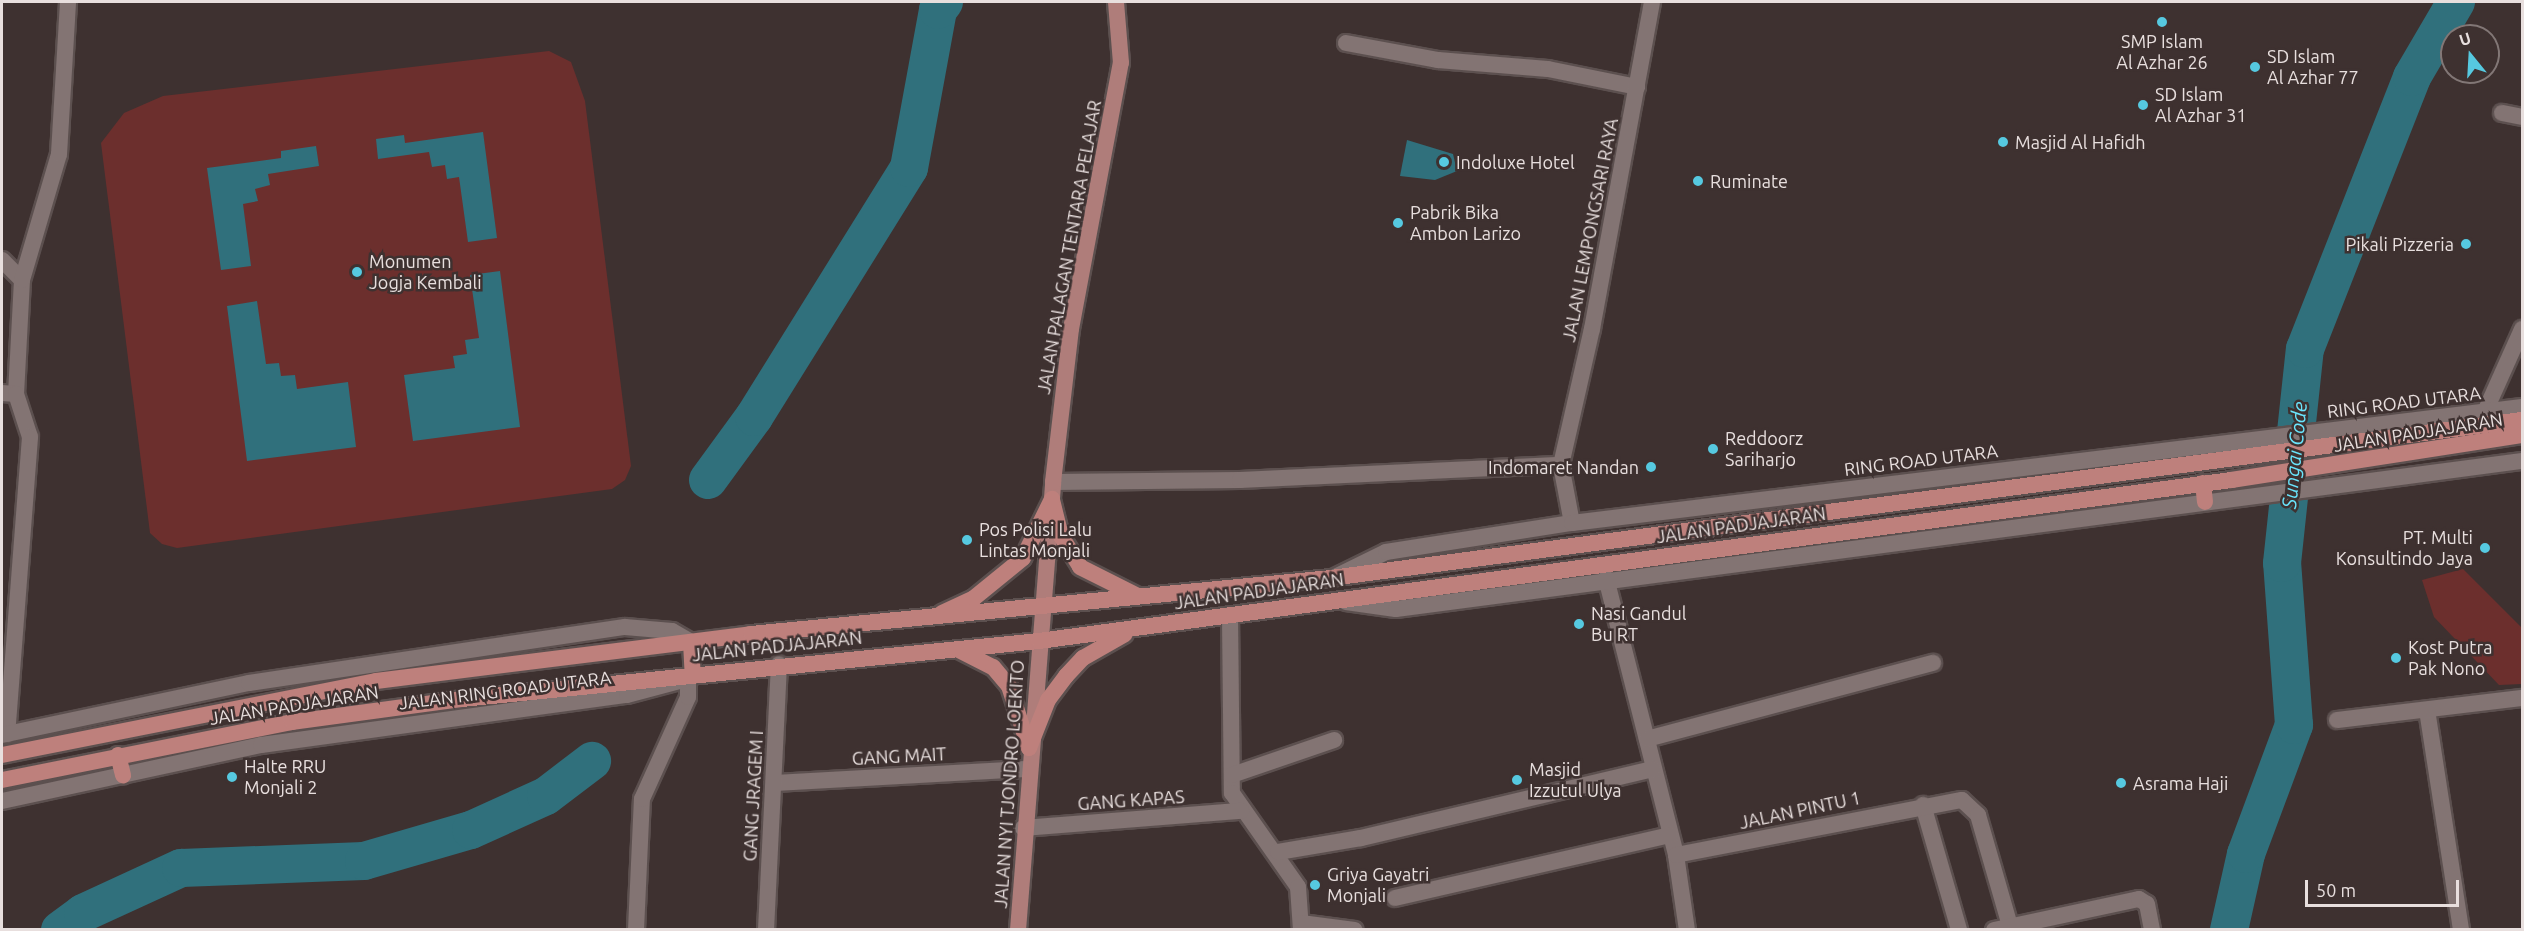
<!DOCTYPE html>
<html>
<head>
<meta charset="utf-8">
<style>
	body { margin:0 }
	#map { position:relative; width:2524px; height:931px; overflow:hidden; background:#3e3130; font-family:Ubuntu,sans-serif }
	div>[style] { position:absolute }
	.green>* { inset:0; background:#6c2f2d }
	.water>* { inset:0; background:#30707c }
	.river>* { height:38px; margin:-19px; padding:0 19px; transform-origin:19px; border-radius:19px; background:#30707c }
	.roads { filter:drop-shadow(2px 0 #5c504f) drop-shadow(-2px 0 #5c504f) drop-shadow(0 2px #5c504f) drop-shadow(0 -2px #5c504f) }
	.minor>* { height:16px; margin:-8px; padding:0 8px; transform-origin:8px; border-radius:8px; background:#837473 }
	.tertiary>* { height:16px; margin:-8px; padding:0 8px; transform-origin:8px; border-radius:8px; background:#837473 }
	.secondary>* { height:16px; margin:-8px; padding:0 8px; transform-origin:8px; border-radius:8px; background:#837473 }
	.primary>* { height:16px; margin:-8px; padding:0 8px; transform-origin:8px; border-radius:8px; background:#af7d7a }
	.trunk>* { height:16px; margin:-8px; padding:0 8px; transform-origin:8px; border-radius:8px; background:#be807c }
	.dots>* { width:16px; height:16px; translate:-50% -50%; box-sizing:border-box; border:3px solid #3e3130; border-radius:50% }
	span { translate:-50% -50%; white-space:nowrap; text-align:center; line-height:1.15; -webkit-text-stroke:5px #3e3130; paint-order:stroke }
	.poi-label { font-size:18px; color:#e8dfde }
	.left { translate:0 -50%; text-align:left }
	.right { translate:-100% -50%; text-align:right }
	.street-label { font-size:18px; color:#e8dfde }
	.water-label { font-size:20px; color:#6ae5fd; font-style:italic }
	.frame { position:absolute; inset:0; border:3px solid #e8dfde; pointer-events:none }
	.north { position:absolute; left:2440px; top:24px; width:60px; height:60px; box-sizing:border-box; background:#3e3130; border:2px solid #827776; border-radius:50%; rotate:342deg; font-size:16px; font-weight:700; line-height:24px; text-align:center; color:#e8dfde }
	.north::after { content:''; display:block; margin:auto; width:21px; height:27px; background:#56c9e0; clip-path:polygon(50% 0,100% 100%,50% 72%,0 100%) }
	.scale { position:absolute; left:2305px; top:880px; width:154px; height:27px; box-sizing:border-box; border:3px solid #e8dfde; border-top:0; padding-left:8px; font-size:18px; line-height:21px; white-space:nowrap; color:#e8dfde; -webkit-text-stroke:4px #3e3130; paint-order:stroke }
</style>
</head>
<body>
<div id="map">
	<div class="green">
		<div style="clip-path:polygon(549px 51px,571px 62px,585px 101px,631px 466px,625px 480px,612px 489px,177px 548px,162px 544px,150px 533px,101px 143px,124px 113px,163px 96px)"></div>
		<div style="clip-path:polygon(2463px 569px,2522px 628px,2522px 684px,2499px 685px,2434px 617px,2422px 580px)"></div>
	</div>
	<div class="water">
		<div style="clip-path:polygon(483px 132px,497px 238px,468px 242px,459px 177px,447px 179px,445px 165px,432px 167px,429px 152px,378px 159px,376px 139px,404px 135px,405px 143px)"></div>
		<div style="clip-path:polygon(1407px 140px,1453px 154px,1457px 171px,1435px 180px,1400px 176px)"></div>
		<div style="clip-path:polygon(316px 146px,319px 166px,268px 174px,270px 185px,255px 189px,258px 201px,243px 204px,251px 266px,221px 270px,207px 168px,281px 158px,281px 151px)"></div>
		<div style="clip-path:polygon(500px 271px,520px 427px,413px 441px,404px 375px,455px 368px,453px 356px,467px 354px,465px 340px,479px 338px,470px 275px)"></div>
		<div style="clip-path:polygon(257px 301px,266px 364px,279px 363px,281px 376px,295px 375px,297px 389px,348px 382px,356px 447px,247px 461px,227px 306px)"></div>
	</div>
	<div class="river">
		<div style="left:708px;top:480px;width:78px;rotate:-53.9deg"></div>
		<div style="left:754px;top:417px;width:293px;rotate:-58.1deg"></div>
		<div style="left:909px;top:168px;width:161px;rotate:-79.6deg"></div>
		<div style="left:938px;top:10px;width:10px;rotate:-53deg"></div>
		<div style="left:60px;top:930px;width:29px;rotate:-36deg"></div>
		<div style="left:83px;top:913px;width:108px;rotate:-24.7deg"></div>
		<div style="left:181px;top:868px;width:183px;rotate:-2.2deg"></div>
		<div style="left:364px;top:861px;width:111px;rotate:-16.2deg"></div>
		<div style="left:471px;top:830px;width:82px;rotate:-24.4deg"></div>
		<div style="left:546px;top:796px;width:58px;rotate:-37.3deg"></div>
		<div style="left:2229px;top:930px;width:78px;rotate:-77.4deg"></div>
		<div style="left:2246px;top:854px;width:138px;rotate:-69.6deg"></div>
		<div style="left:2294px;top:725px;width:162px;rotate:-94.2deg"></div>
		<div style="left:2282px;top:563px;width:215px;rotate:-83.9deg"></div>
		<div style="left:2305px;top:349px;width:292px;rotate:-68.5deg"></div>
		<div style="left:2412px;top:77px;width:87px;rotate:-59.6deg"></div>
	</div>
	<div class="roads">
		<div class="minor">
			<div style="left:1346px;top:43px;width:94px;rotate:10.5deg"></div>
			<div style="left:1438px;top:60px;width:110px;rotate:4.7deg"></div>
			<div style="left:1548px;top:69px;width:91px;rotate:11.4deg"></div>
			<div style="left:2502px;top:113px;width:20px;rotate:11deg"></div>
			<div style="left:2px;top:260px;width:28px;rotate:45deg"></div>
			<div style="left:22px;top:280px;width:114px;rotate:93deg"></div>
			<div style="left:22px;top:280px;width:131px;rotate:-73.6deg"></div>
			<div style="left:59px;top:154px;width:152px;rotate:-86.6deg"></div>
			<div style="left:2px;top:393px;width:14px;rotate:4deg"></div>
			<div style="left:16px;top:394px;width:45px;rotate:72deg"></div>
			<div style="left:30px;top:437px;width:298px;rotate:94.4deg"></div>
			<div style="left:2480px;top:423px;width:103px;rotate:-65.9deg"></div>
			<div style="left:1053px;top:482px;width:187px;rotate:-0.6deg"></div>
			<div style="left:1240px;top:480px;width:321px;rotate:-2.7deg"></div>
			<div style="left:1606px;top:578px;width:286px;rotate:75.8deg"></div>
			<div style="left:1676px;top:855px;width:76px;rotate:81.7deg"></div>
			<div style="left:1230px;top:615px;width:178px;rotate:89.4deg"></div>
			<div style="left:1232px;top:793px;width:115px;rotate:54.9deg"></div>
			<div style="left:1298px;top:887px;width:43px;rotate:86deg"></div>
			<div style="left:2427px;top:710px;width:223px;rotate:81.2deg"></div>
			<div style="left:2337px;top:720px;width:186px;rotate:-6.8deg"></div>
			<div style="left:1647px;top:739px;width:296px;rotate:-14.9deg"></div>
			<div style="left:1232px;top:775px;width:108px;rotate:-18.9deg"></div>
			<div style="left:774px;top:783px;width:253px;rotate:-3.2deg"></div>
			<div style="left:1923px;top:805px;width:130px;rotate:73.9deg"></div>
			<div style="left:1023px;top:828px;width:219px;rotate:-4.5deg"></div>
			<div style="left:1278px;top:852px;width:84px;rotate:-9.6deg"></div>
			<div style="left:1361px;top:838px;width:300px;rotate:-13.3deg"></div>
			<div style="left:1676px;top:855px;width:291px;rotate:-10.9deg"></div>
			<div style="left:1962px;top:800px;width:22px;rotate:43deg"></div>
			<div style="left:1978px;top:815px;width:116px;rotate:73.9deg"></div>
			<div style="left:1395px;top:898px;width:282px;rotate:-12.9deg"></div>
			<div style="left:1301px;top:923px;width:54px;rotate:7.4deg"></div>
			<div style="left:636px;top:930px;width:131px;rotate:-87.4deg"></div>
			<div style="left:642px;top:799px;width:112px;rotate:-65.7deg"></div>
			<div style="left:688px;top:697px;width:16px;rotate:-90deg"></div>
			<div style="left:766px;top:930px;width:266px;rotate:-87.2deg"></div>
			<div style="left:1994px;top:930px;width:148px;rotate:-12.1deg"></div>
			<div style="left:2139px;top:899px;width:9px;rotate:32deg"></div>
			<div style="left:2147px;top:904px;width:26px;rotate:79deg"></div>
		</div>
		<div class="tertiary">
			<div style="left:1561px;top:465px;width:59px;rotate:79.3deg"></div>
			<div style="left:1333px;top:578px;width:59px;rotate:-26.1deg"></div>
			<div style="left:1386px;top:552px;width:188px;rotate:-8.9deg"></div>
			<div style="left:1572px;top:523px;width:957px;rotate:-6.96deg"></div>
			<div style="left:1346px;top:602px;width:50px;rotate:8deg"></div>
			<div style="left:1396px;top:609px;width:1136px;rotate:-7.49deg"></div>
			<div style="left:2px;top:735px;width:252px;rotate:-11.9deg"></div>
			<div style="left:249px;top:683px;width:380px;rotate:-8.5deg"></div>
			<div style="left:625px;top:627px;width:47px;rotate:4.9deg"></div>
			<div style="left:672px;top:631px;width:22px;rotate:30deg"></div>
			<div style="left:2px;top:801px;width:265px;rotate:-12.2deg"></div>
			<div style="left:261px;top:745px;width:369px;rotate:-7.8deg"></div>
			<div style="left:627px;top:695px;width:66px;rotate:-14.9deg"></div>
		</div>
		<div class="secondary">
			<div style="left:1561px;top:465px;width:139px;rotate:-77.2deg"></div>
			<div style="left:1592px;top:329px;width:332px;rotate:-79.6deg"></div>
		</div>
		<div class="primary">
			<div style="left:1018px;top:930px;width:449px;rotate:-85.5deg"></div>
			<div style="left:1053px;top:482px;width:154px;rotate:-83.3deg"></div>
			<div style="left:1071px;top:329px;width:271px;rotate:-79.4deg"></div>
			<div style="left:1121px;top:63px;width:61px;rotate:-94.7deg"></div>
		</div>
		<div class="trunk">
			<div style="left:2203px;top:483px;width:19px;rotate:84deg"></div>
			<div style="left:1052px;top:500px;width:37px;rotate:76deg"></div>
			<div style="left:1061px;top:536px;width:36px;rotate:58deg"></div>
			<div style="left:1080px;top:567px;width:65px;rotate:26.6deg"></div>
			<div style="left:942px;top:613px;width:35px;rotate:-25deg"></div>
			<div style="left:974px;top:598px;width:63px;rotate:-39.2deg"></div>
			<div style="left:1023px;top:558px;width:66px;rotate:-63.8deg"></div>
			<div style="left:691px;top:642px;width:33px;rotate:87deg"></div>
			<div style="left:959px;top:650px;width:38px;rotate:27deg"></div>
			<div style="left:993px;top:667px;width:25px;rotate:50deg"></div>
			<div style="left:1009px;top:686px;width:65px;rotate:72.1deg"></div>
			<div style="left:1029px;top:748px;width:52px;rotate:-68.4deg"></div>
			<div style="left:1048px;top:700px;width:30px;rotate:-53deg"></div>
			<div style="left:1066px;top:676px;width:25px;rotate:-47deg"></div>
			<div style="left:1083px;top:658px;width:48px;rotate:-29.7deg"></div>
			<div style="left:2px;top:755px;width:381px;rotate:-11.2deg"></div>
			<div style="left:376px;top:681px;width:378px;rotate:-7.1deg"></div>
			<div style="left:751px;top:634px;width:583px;rotate:-5.51deg"></div>
			<div style="left:1331px;top:578px;width:1201px;rotate:-7.56deg"></div>
			<div style="left:118px;top:755px;width:21px;rotate:76deg"></div>
			<div style="left:2px;top:780px;width:296px;rotate:-11.3deg"></div>
			<div style="left:292px;top:722px;width:172px;rotate:-7.7deg"></div>
			<div style="left:462px;top:699px;width:580px;rotate:-5.74deg"></div>
			<div style="left:1039px;top:641px;width:1203px;rotate:-7.69deg"></div>
			<div style="left:2231px;top:480px;width:294px;rotate:-8.8deg"></div>
		</div>
	</div>
	<div class="dots">
		<div style="left:2162px;top:22px;background:#56c9e0"></div>
		<div style="left:2255px;top:67px;background:#56c9e0"></div>
		<div style="left:2143px;top:105px;background:#56c9e0"></div>
		<div style="left:2003px;top:142px;background:#56c9e0"></div>
		<div style="left:1444px;top:162px;background:#56c9e0"></div>
		<div style="left:1698px;top:181px;background:#56c9e0"></div>
		<div style="left:1398px;top:223px;background:#56c9e0"></div>
		<div style="left:2466px;top:244px;background:#56c9e0"></div>
		<div style="left:357px;top:272px;background:#56c9e0"></div>
		<div style="left:1713px;top:449px;background:#56c9e0"></div>
		<div style="left:1651px;top:467px;background:#56c9e0"></div>
		<div style="left:967px;top:540px;background:#56c9e0"></div>
		<div style="left:2485px;top:548px;background:#56c9e0"></div>
		<div style="left:1579px;top:624px;background:#56c9e0"></div>
		<div style="left:2396px;top:658px;background:#56c9e0"></div>
		<div style="left:232px;top:777px;background:#56c9e0"></div>
		<div style="left:1517px;top:780px;background:#56c9e0"></div>
		<div style="left:2121px;top:783px;background:#56c9e0"></div>
		<div style="left:1315px;top:885px;background:#56c9e0"></div>
	</div>
	<div class="poi-label">
		<span style="left:2162px;top:52px">SMP Islam<br>Al Azhar 26</span>
		<span class="left" style="left:2267px;top:67px">SD Islam<br>Al Azhar 77</span>
		<span class="left" style="left:2155px;top:105px">SD Islam<br>Al Azhar 31</span>
		<span class="left" style="left:2015px;top:142px">Masjid Al Hafidh</span>
		<span class="left" style="left:1456px;top:162px">Indoluxe Hotel</span>
		<span class="left" style="left:1710px;top:181px">Ruminate</span>
		<span class="left" style="left:1410px;top:223px">Pabrik Bika<br>Ambon Larizo</span>
		<span class="right" style="left:2454px;top:244px">Pikali Pizzeria</span>
		<span class="left" style="left:369px;top:272px">Monumen<br>Jogja Kembali</span>
		<span class="left" style="left:1725px;top:449px">Reddoorz<br>Sariharjo</span>
		<span class="right" style="left:1639px;top:467px">Indomaret Nandan</span>
		<span class="left" style="left:979px;top:540px">Pos Polisi Lalu<br>Lintas Monjali</span>
		<span class="right" style="left:2473px;top:548px">PT. Multi<br>Konsultindo Jaya</span>
		<span class="left" style="left:1591px;top:624px">Nasi Gandul<br>Bu RT</span>
		<span class="left" style="left:2408px;top:658px">Kost Putra<br>Pak Nono</span>
		<span class="left" style="left:244px;top:777px">Halte RRU<br>Monjali 2</span>
		<span class="left" style="left:1529px;top:780px">Masjid<br>Izzutul Ulya</span>
		<span class="left" style="left:2133px;top:783px">Asrama Haji</span>
		<span class="left" style="left:1327px;top:885px">Griya Gayatri<br>Monjali</span>
	</div>
	<div class="street-label">
		<span style="left:1590px;top:230px;rotate:-79deg">JALAN LEMPONGSARI RAYA</span>
		<span style="left:1069px;top:247px;rotate:-80deg">JALAN PALAGAN TENTARA PELAJAR</span>
		<span style="left:2404px;top:402px;rotate:-7deg">RING ROAD UTARA</span>
		<span style="left:2418px;top:432px;rotate:-9deg">JALAN PADJAJARAN</span>
		<span style="left:1921px;top:460px;rotate:-7deg">RING ROAD UTARA</span>
		<span style="left:1741px;top:525px;rotate:-8deg">JALAN PADJAJARAN</span>
		<span style="left:1259px;top:591px;rotate:-8deg">JALAN PADJAJARAN</span>
		<span style="left:777px;top:646px;rotate:-6deg">JALAN PADJAJARAN</span>
		<span style="left:505px;top:690px;rotate:-7deg">JALAN RING ROAD UTARA</span>
		<span style="left:294px;top:705px;rotate:-9deg">JALAN PADJAJARAN</span>
		<span style="left:899px;top:756px;rotate:-3deg">GANG MAIT</span>
		<span style="left:1009px;top:784px;rotate:-86deg">JALAN NYI TJONDRO LOEKITO</span>
		<span style="left:753px;top:796px;rotate:-87deg">GANG JRAGEM I</span>
		<span style="left:1131px;top:800px;rotate:-4deg">GANG KAPAS</span>
		<span style="left:1800px;top:810px;rotate:-12deg">JALAN PINTU 1</span>
	</div>
	<div class="water-label">
		<span style="left:2294px;top:455px;rotate:-84deg">Sungai Code</span>
	</div>
	<div class="frame"></div>
	<div class="north">U</div>
	<div class="scale">50 m</div>
</div>
</body>
</html>
